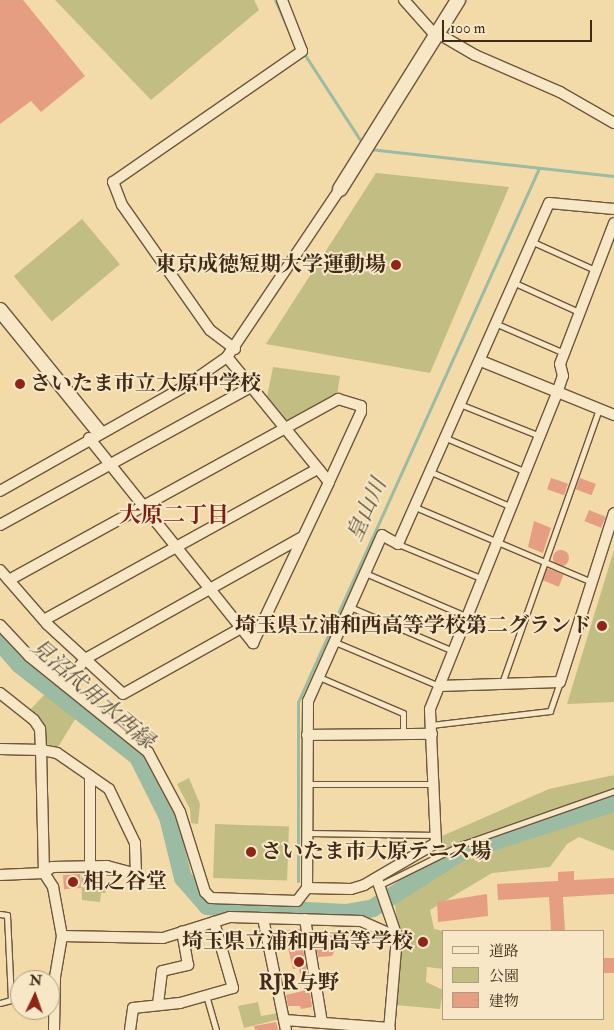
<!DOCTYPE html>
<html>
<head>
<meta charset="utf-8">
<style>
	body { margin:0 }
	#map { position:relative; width:614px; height:1030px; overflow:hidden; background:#f2daa9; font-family:"IM FELL Double Pica","Noto Serif JP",serif }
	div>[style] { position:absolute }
	.green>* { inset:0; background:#c2bd83; transform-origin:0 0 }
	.stream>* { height:3px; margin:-1.5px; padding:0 1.5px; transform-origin:1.5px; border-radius:1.5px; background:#9cbba3 }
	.river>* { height:18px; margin:-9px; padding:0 9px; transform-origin:9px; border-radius:9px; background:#9cbba3 }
	.building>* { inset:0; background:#e59e81; transform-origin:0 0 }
	.round { border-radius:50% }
	.roads { filter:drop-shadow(1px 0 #6d563b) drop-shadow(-1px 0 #6d563b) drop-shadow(0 1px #6d563b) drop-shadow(0 -1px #6d563b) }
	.lane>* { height:5px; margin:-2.5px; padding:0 2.5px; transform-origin:2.5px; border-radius:2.5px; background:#f7e7c7 }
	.street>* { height:10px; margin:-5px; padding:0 5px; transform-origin:5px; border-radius:5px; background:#f7e7c7 }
	.secondary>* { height:14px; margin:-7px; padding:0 7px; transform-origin:7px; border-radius:7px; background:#f7e7c7 }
	.dots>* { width:14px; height:14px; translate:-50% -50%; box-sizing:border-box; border:2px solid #f7e7c7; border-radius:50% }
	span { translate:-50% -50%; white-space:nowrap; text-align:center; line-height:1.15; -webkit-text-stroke:4px #f7e7c7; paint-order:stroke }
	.poi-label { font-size:21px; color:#412a16; font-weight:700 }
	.right { translate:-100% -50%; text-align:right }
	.left { translate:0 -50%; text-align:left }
	.water-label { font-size:22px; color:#584e39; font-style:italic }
	.neighbourhood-label { font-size:22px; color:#7a1f14; font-weight:700 }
	.legend { position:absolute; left:442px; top:930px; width:162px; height:90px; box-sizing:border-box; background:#f7e7c7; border:1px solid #ae9b80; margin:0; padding:6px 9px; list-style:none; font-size:15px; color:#412a16 }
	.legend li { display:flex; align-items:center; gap:10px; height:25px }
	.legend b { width:25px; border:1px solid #ae9b80 }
	.north { position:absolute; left:10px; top:970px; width:50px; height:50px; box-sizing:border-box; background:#f7e7c7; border:1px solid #ae9b80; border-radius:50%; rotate:3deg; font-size:14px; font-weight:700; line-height:20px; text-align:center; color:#412a16 }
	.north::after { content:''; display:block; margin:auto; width:18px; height:22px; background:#8f2418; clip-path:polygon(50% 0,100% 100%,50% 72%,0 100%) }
	.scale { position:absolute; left:442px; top:20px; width:150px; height:22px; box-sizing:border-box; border:2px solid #412a16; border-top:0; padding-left:6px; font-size:15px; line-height:18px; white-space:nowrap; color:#412a16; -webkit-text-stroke:4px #f7e7c7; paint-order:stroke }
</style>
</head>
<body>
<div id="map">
	<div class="green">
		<div style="clip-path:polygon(55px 0,254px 0,259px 10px,151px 100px)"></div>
		<div style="clip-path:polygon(376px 173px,509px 187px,430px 373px,266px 344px)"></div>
		<div style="left:82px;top:219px;width:59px;height:89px;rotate:50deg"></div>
		<div style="clip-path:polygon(273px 367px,340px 376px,337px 395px,288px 422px,267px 397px)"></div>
		<div style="clip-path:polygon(614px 550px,614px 702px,567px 704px)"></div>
		<div style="clip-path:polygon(45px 694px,77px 716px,58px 747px,46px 744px,45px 726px,30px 710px)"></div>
		<div style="clip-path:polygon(614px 775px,614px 851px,579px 837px,567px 844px,550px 867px,492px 873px,430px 910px,434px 929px,443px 931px,443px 969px,427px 967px,426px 982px,443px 990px,440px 1009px,396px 1005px,401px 949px,393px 890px,398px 880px,437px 859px,442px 836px,549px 789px)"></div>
		<div style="clip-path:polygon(189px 778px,200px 804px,198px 824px,191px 823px,190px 809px,177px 784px)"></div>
		<div style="left:215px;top:824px;width:74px;height:54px;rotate:2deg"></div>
		<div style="clip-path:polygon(102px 869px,106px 893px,101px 893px,100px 902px,82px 900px,81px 870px)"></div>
		<div style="clip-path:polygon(258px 1002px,261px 1016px,279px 1013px,280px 1019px,244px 1028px,238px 1006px)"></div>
	</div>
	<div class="stream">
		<div style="left:275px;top:0;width:54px;rotate:65.8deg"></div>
		<div style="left:303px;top:52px;width:112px;rotate:57deg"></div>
		<div style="left:369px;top:149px;width:246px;rotate:6.3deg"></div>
		<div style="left:298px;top:881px;width:179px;rotate:-90deg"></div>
		<div style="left:298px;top:702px;width:586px;rotate:-65.71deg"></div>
	</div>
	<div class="river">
		<div style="left:0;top:642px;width:30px;rotate:49deg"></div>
		<div style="left:20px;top:665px;width:150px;rotate:37.9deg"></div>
		<div style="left:138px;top:757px;width:67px;rotate:63.4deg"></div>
		<div style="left:168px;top:817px;width:63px;rotate:76.2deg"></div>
		<div style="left:183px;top:878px;width:37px;rotate:49deg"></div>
		<div style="left:207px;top:906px;width:139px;rotate:2.9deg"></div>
		<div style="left:346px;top:913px;width:27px;rotate:-10deg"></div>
		<div style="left:373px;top:908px;width:104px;rotate:-32.5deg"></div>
		<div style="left:461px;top:852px;width:161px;rotate:-17.8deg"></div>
	</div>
	<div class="building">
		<div style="clip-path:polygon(0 0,23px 0,85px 76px,41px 112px,31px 101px,0 124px)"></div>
		<div style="left:551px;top:478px;width:18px;height:12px;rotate:19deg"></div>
		<div style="left:580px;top:478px;width:17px;height:12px;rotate:21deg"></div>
		<div style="left:589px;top:510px;width:18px;height:12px;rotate:22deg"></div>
		<div style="clip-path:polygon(534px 521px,551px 528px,543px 553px,528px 547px)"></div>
		<div class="round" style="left:553px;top:550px;width:16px;height:16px"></div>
		<div style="left:547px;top:568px;width:18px;height:13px;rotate:22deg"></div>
		<div style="clip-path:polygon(574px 871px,574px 880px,614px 878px,614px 894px,563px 897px,565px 931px,551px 931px,549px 897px,498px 900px,497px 884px,558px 881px,558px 872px)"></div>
		<div style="left:80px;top:874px;width:14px;height:17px;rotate:86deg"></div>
		<div style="clip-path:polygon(487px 894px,488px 916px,438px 922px,437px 902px)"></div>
		<div style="clip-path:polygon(300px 929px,312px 1007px,301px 1009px,300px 1006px,288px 1006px,286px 995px,303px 991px,299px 968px,293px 969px,284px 931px)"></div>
		<div style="clip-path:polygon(359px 930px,367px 931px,368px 943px,338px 944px,332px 956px,318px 957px,314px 932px)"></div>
		<div style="left:603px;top:958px;width:11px;height:15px"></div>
		<div style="clip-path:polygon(276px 1022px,278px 1030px,255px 1030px,254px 1026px)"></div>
	</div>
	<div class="roads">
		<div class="lane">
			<div style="left:533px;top:242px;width:68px;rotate:24.3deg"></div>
			<div style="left:515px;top:283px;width:70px;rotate:24.4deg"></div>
			<div style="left:497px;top:324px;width:73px;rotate:23.4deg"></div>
			<div style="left:462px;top:405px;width:84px;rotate:21.7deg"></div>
			<div style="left:446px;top:438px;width:87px;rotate:23deg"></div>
			<div style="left:431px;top:472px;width:88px;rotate:23.4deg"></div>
			<div style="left:415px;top:507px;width:192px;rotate:23deg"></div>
			<div style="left:398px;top:544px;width:92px;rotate:22.4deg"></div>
			<div style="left:365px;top:573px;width:112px;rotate:23.1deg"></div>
			<div style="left:350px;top:607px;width:112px;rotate:23.1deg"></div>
			<div style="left:335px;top:642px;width:113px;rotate:22.9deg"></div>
			<div style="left:319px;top:677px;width:91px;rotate:23.2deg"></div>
			<div style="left:403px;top:713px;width:21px;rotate:90deg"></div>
			<div style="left:502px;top:683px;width:291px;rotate:-70.5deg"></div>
			<div style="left:431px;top:725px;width:120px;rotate:-6.7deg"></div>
			<div style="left:550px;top:711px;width:31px;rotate:-71deg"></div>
			<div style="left:308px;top:784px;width:126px"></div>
			<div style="left:308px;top:833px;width:129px;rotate:0.9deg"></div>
			<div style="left:380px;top:885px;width:93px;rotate:-26.3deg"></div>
			<div style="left:463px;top:844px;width:160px;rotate:-19.3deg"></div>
			<div style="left:0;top:914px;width:7px;rotate:8deg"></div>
			<div style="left:7px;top:915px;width:85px;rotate:87.3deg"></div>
			<div style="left:11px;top:1000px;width:11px;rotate:165deg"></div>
			<div style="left:206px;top:995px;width:36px;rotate:74deg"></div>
		</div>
		<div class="street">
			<div style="left:404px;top:0;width:48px;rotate:48.4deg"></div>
			<div style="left:437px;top:33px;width:44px;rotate:30.1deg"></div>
			<div style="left:475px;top:55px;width:93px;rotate:23.5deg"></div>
			<div style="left:560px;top:92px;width:62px;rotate:29.9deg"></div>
			<div style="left:614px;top:209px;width:65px;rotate:-174.7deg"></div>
			<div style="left:549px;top:203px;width:373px;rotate:113.9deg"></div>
			<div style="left:398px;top:544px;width:18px;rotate:-151deg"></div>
			<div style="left:382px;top:535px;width:182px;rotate:114deg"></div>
			<div style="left:308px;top:701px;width:187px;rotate:90.3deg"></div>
			<div style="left:307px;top:888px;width:44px;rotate:1.3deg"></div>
			<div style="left:351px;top:889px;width:14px;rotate:-17deg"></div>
			<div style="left:364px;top:885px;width:83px;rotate:-30.3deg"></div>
			<div style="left:436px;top:843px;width:134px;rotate:-92.6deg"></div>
			<div style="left:430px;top:709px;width:341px;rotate:-68.1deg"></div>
			<div style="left:557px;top:393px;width:18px;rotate:-71deg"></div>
			<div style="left:563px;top:376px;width:12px;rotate:-104deg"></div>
			<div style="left:560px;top:364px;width:151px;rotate:-69deg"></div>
			<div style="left:235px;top:349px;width:31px;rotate:-143deg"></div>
			<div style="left:210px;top:330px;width:153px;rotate:-125.1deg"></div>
			<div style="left:122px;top:205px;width:25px;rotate:-111deg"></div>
			<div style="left:113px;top:182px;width:230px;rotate:-34.7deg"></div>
			<div style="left:302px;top:51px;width:55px;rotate:-111.4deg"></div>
			<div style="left:481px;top:361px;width:144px;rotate:22.1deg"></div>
			<div style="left:89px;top:438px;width:263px;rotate:51.3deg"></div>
			<div style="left:253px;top:643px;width:178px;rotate:-64.7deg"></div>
			<div style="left:329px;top:482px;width:161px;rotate:-129.2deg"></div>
			<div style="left:0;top:491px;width:211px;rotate:-29.5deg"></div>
			<div style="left:184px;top:387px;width:52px;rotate:-34.9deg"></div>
			<div style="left:227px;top:357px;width:202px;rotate:-56.1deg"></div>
			<div style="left:0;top:525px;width:286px;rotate:-28.8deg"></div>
			<div style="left:0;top:570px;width:72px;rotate:49deg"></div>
			<div style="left:47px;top:624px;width:103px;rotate:42.6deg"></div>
			<div style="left:123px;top:694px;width:135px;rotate:-29.2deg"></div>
			<div style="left:9px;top:580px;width:376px;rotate:-28.8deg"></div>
			<div style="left:338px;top:399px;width:24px;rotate:17deg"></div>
			<div style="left:361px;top:406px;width:6px;rotate:90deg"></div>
			<div style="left:361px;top:412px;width:77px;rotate:114.6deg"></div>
			<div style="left:44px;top:620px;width:313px;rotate:-28.9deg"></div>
			<div style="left:0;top:625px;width:42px;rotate:46.9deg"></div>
			<div style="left:29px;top:656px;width:153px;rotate:38.9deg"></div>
			<div style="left:148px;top:752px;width:68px;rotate:61.9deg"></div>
			<div style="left:180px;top:812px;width:84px;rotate:72.6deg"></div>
			<div style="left:205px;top:892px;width:8px;rotate:45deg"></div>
			<div style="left:211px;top:898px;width:86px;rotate:2deg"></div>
			<div style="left:297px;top:901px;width:16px;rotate:-52deg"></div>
			<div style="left:65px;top:685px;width:33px;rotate:-52deg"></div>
			<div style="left:85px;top:659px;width:248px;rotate:-29.3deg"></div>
			<div style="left:439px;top:686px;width:121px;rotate:-1.9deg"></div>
			<div style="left:560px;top:682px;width:177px;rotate:-72.3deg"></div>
			<div style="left:0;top:693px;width:43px;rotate:38.5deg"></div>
			<div style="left:34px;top:720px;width:11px;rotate:56deg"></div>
			<div style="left:40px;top:729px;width:21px;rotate:87deg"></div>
			<div style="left:41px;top:750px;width:123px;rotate:88.6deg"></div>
			<div style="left:44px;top:873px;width:10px;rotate:-37deg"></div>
			<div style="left:52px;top:867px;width:55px;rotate:-1deg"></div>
			<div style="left:107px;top:866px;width:30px;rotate:15deg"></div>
			<div style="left:136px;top:874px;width:31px;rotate:-92deg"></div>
			<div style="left:135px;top:843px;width:60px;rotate:-115.7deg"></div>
			<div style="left:109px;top:789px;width:63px;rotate:-145.3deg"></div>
			<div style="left:57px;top:753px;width:16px;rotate:-169deg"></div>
			<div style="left:41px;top:750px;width:41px;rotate:-178.6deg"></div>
			<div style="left:307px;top:735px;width:125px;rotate:-0.5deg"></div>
			<div style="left:90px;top:776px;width:90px;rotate:90deg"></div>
			<div style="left:0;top:875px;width:44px;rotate:-2.6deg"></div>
			<div style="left:44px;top:873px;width:17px;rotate:57deg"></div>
			<div style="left:53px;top:887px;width:50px;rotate:79.6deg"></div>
			<div style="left:62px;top:936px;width:42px;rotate:99.7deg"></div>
			<div style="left:55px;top:977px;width:53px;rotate:91.1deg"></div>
			<div style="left:377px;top:879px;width:61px;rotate:71deg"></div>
			<div style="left:397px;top:937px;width:93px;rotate:94.9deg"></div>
			<div style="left:263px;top:918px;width:114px;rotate:78.4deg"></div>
			<div style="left:305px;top:919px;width:105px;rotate:80.7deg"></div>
			<div style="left:62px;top:936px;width:101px;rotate:1.1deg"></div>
			<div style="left:163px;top:938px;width:70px;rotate:-17.4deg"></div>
			<div style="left:230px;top:917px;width:131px;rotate:1.7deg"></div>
			<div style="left:361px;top:921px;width:39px;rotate:24deg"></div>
			<div style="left:158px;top:1004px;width:33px;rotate:-83deg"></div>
			<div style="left:162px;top:971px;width:27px;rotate:-13deg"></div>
			<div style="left:188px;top:965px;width:34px;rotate:-100deg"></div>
			<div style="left:285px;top:1020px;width:105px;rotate:4.4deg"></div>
			<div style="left:130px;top:1030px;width:22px;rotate:-82deg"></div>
			<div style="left:133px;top:1008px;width:47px;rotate:-6.1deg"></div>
			<div style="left:180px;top:1003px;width:55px;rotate:-15.8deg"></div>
			<div style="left:233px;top:988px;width:69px;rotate:-106.1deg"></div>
		</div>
		<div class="secondary">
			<div style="left:340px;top:189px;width:223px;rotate:-58deg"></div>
			<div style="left:0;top:310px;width:157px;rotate:50.9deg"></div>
		</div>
	</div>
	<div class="dots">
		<div style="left:396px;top:265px;background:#8f2418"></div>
		<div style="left:20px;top:384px;background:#8f2418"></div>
		<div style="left:602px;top:626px;background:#8f2418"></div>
		<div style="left:251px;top:852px;background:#8f2418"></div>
		<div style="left:73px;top:882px;background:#8f2418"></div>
		<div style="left:423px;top:942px;background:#8f2418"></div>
		<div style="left:299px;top:962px;background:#8f2418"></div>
	</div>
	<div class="poi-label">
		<span class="right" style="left:386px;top:265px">東京成徳短期大学運動場</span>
		<span class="left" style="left:30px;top:384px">さいたま市立大原中学校</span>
		<span class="right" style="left:592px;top:626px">埼玉県立浦和西高等学校第二グランド</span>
		<span class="left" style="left:261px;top:852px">さいたま市大原テニス場</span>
		<span class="left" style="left:83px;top:882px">相之谷堂</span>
		<span class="right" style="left:413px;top:942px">埼玉県立浦和西高等学校</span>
		<span style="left:299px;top:983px">RJR与野</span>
	</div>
	<div class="water-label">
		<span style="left:367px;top:510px;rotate:-66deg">皇山川</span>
		<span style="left:92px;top:694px;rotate:41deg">見沼代用水西縁</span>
	</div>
	<div class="neighbourhood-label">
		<span style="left:174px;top:516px">大原二丁目</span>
	</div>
	<ul class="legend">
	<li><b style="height:6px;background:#f7e7c7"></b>道路</li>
	<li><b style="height:14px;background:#c2bd83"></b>公園</li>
	<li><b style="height:14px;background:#e59e81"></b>建物</li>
	</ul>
	<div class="north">N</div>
	<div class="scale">100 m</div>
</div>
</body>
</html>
